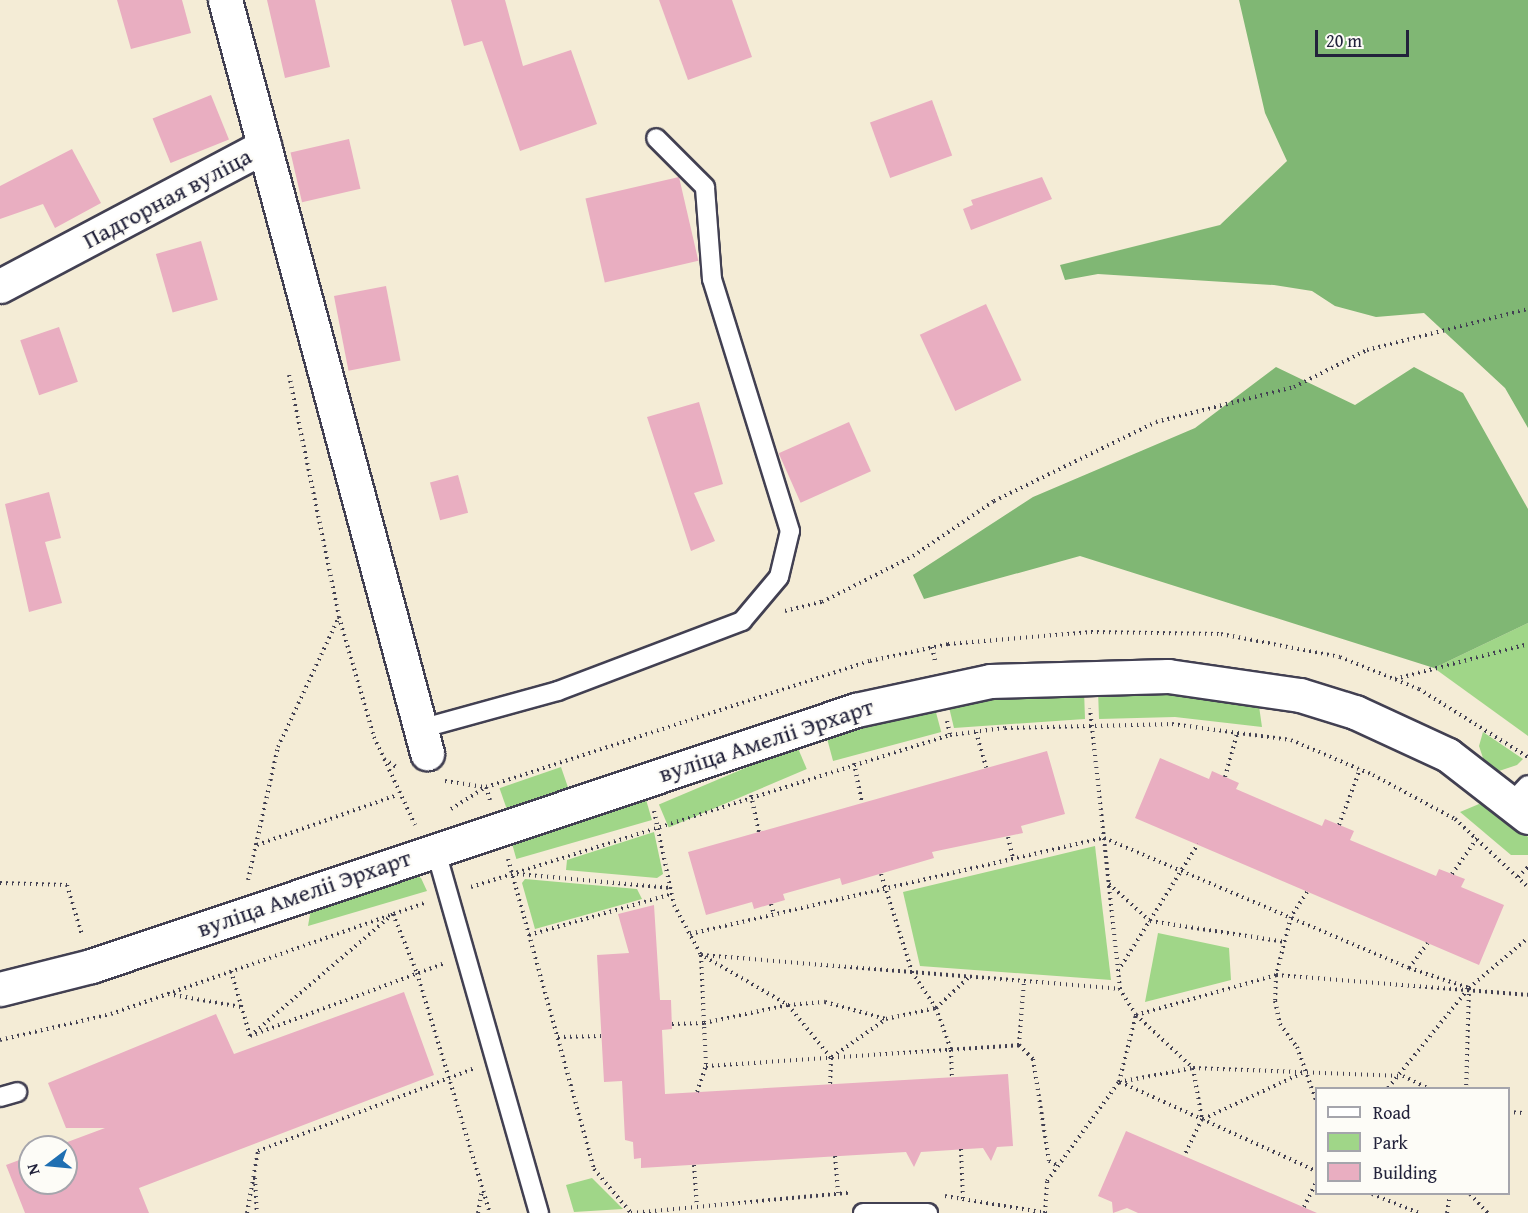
<!DOCTYPE html>
<html>
<head>
<meta charset="utf-8">
<style>
	body { margin:0 }
	#map { position:relative; width:1528px; height:1213px; overflow:hidden; background:#f4ecd6; font-family:"Gentium Book Plus",serif }
	div>[style] { position:absolute }
	.green>* { inset:0; background:#a0d688; transform-origin:0 0 }
	.forest>* { inset:0; background:#80b774 }
	.building>* { inset:0; background:#e9aec1; transform-origin:0 0 }
	.path>* { height:4px; margin-top:-2px; transform-origin:0; background:repeating-linear-gradient(90deg,#424052 0 1.5px,transparent 0 6px) }
	.roads { filter:drop-shadow(2px 0 #424052) drop-shadow(-2px 0 #424052) drop-shadow(0 2px #424052) drop-shadow(0 -2px #424052) }
	.service>* { height:18px; margin:-9px; padding:0 9px; transform-origin:9px; border-radius:9px; background:#fff }
	.minor>* { height:33px; margin:-16.5px; padding:0 16.5px; transform-origin:16.5px; border-radius:16.5px; background:#fff }
	span { translate:-50% -50%; white-space:nowrap; text-align:center; line-height:1.15; -webkit-text-stroke:4.5px #fdfcf7; paint-order:stroke }
	.street-label { font-size:24px; color:#22223b }
	.legend { position:absolute; left:1315px; top:1087px; width:195px; height:108px; box-sizing:border-box; background:#fdfcf7; border:2px solid #a5a5ac; margin:0; padding:8px 10px; list-style:none; font-size:18px; color:#22223b }
	.legend li { display:flex; align-items:center; gap:12px; height:30px }
	.legend b { width:30px; border:2px solid #a5a5ac }
	.north { position:absolute; left:18px; top:1135px; width:60px; height:60px; box-sizing:border-box; background:#fdfcf7; border:2px solid #a5a5ac; border-radius:50%; rotate:254deg; font-size:16px; font-weight:700; line-height:24px; text-align:center; color:#22223b }
	.north::after { content:''; display:block; margin:auto; width:21px; height:27px; background:#1f6fb2; clip-path:polygon(50% 0,100% 100%,50% 72%,0 100%) }
	.scale { position:absolute; left:1315px; top:30px; width:94px; height:27px; box-sizing:border-box; border:3px solid #22223b; border-top:0; padding-left:8px; font-size:18px; line-height:21px; white-space:nowrap; color:#22223b; -webkit-text-stroke:4px #fdfcf7; paint-order:stroke }
</style>
</head>
<body>
<div id="map">
	<div class="green">
		<div style="clip-path:polygon(1528px 623px,1528px 736px,1434px 668px)"></div>
		<div style="clip-path:polygon(1084px 690px,1085px 719px,954px 728px,948px 703px)"></div>
		<div style="clip-path:polygon(1098px 690px,1252px 699px,1259px 706px,1262px 727px,1175px 717px,1099px 719px)"></div>
		<div style="left:934px;top:705px;width:28px;height:112px;rotate:75deg"></div>
		<div style="clip-path:polygon(1483px 732px,1523px 759px,1517px 765px,1496px 772px,1485px 764px,1479px 746px)"></div>
		<div style="left:797px;top:746px;width:25px;height:150px;rotate:67deg"></div>
		<div style="left:561px;top:767px;width:24px;height:65px;rotate:71deg"></div>
		<div style="left:645px;top:796px;width:25px;height:141px;rotate:74deg"></div>
		<div style="clip-path:polygon(1479px 804px,1499px 809px,1528px 837px,1528px 855px,1511px 855px,1460px 812px)"></div>
		<div style="clip-path:polygon(654px 832px,663px 874px,657px 878px,566px 870px,567px 860px)"></div>
		<div style="clip-path:polygon(1095px 846px,1111px 980px,920px 966px,903px 892px)"></div>
		<div style="clip-path:polygon(411px 873px,421px 878px,427px 891px,308px 926px,312px 903px)"></div>
		<div style="clip-path:polygon(525px 879px,637px 889px,642px 899px,535px 929px,522px 883px)"></div>
		<div style="clip-path:polygon(1158px 933px,1229px 948px,1231px 980px,1145px 1002px)"></div>
		<div style="clip-path:polygon(592px 1178px,623px 1209px,574px 1212px,566px 1185px)"></div>
	</div>
	<div class="forest">
		<div style="clip-path:polygon(1239px 0,1528px 0,1528px 428px,1505px 388px,1424px 313px,1376px 317px,1335px 306px,1312px 291px,1274px 285px,1098px 274px,1065px 280px,1060px 265px,1220px 225px,1287px 161px,1265px 113px)"></div>
		<div style="clip-path:polygon(1276px 367px,1355px 405px,1414px 367px,1463px 393px,1528px 509px,1528px 623px,1434px 668px,1080px 556px,924px 599px,913px 575px,1033px 497px,1195px 428px)"></div>
	</div>
	<div class="building">
		<div style="clip-path:polygon(117px 0,182px 0,191px 33px,131px 49px)"></div>
		<div style="clip-path:polygon(267px 0,315px 0,330px 67px,285px 78px)"></div>
		<div style="clip-path:polygon(451px 0,505px 0,523px 66px,571px 50px,597px 124px,520px 151px,482px 41px,464px 46px)"></div>
		<div style="clip-path:polygon(659px 0,732px 0,752px 57px,688px 80px)"></div>
		<div style="left:211px;top:95px;width:48px;height:63px;rotate:68deg"></div>
		<div style="left:932px;top:100px;width:59px;height:66px;rotate:70deg"></div>
		<div style="left:349px;top:139px;width:51px;height:60px;rotate:77deg"></div>
		<div style="clip-path:polygon(72px 149px,101px 203px,55px 228px,43px 204px,0 219px,0 186px)"></div>
		<div style="left:679px;top:177px;width:86px;height:96px;rotate:77deg"></div>
		<div style="clip-path:polygon(1042px 177px,1052px 199px,971px 230px,963px 209px,973px 205px,971px 200px)"></div>
		<div style="left:201px;top:241px;width:61px;height:47px;rotate:74deg"></div>
		<div style="left:386px;top:286px;width:76px;height:53px;rotate:79deg"></div>
		<div style="left:986px;top:304px;width:84px;height:73px;rotate:65deg"></div>
		<div style="left:59px;top:327px;width:58px;height:41px;rotate:71deg"></div>
		<div style="clip-path:polygon(699px 402px,723px 484px,694px 493px,715px 541px,691px 551px,647px 417px)"></div>
		<div style="left:849px;top:422px;width:54px;height:77px;rotate:66deg"></div>
		<div style="left:458px;top:475px;width:39px;height:29px;rotate:75deg"></div>
		<div style="clip-path:polygon(49px 492px,61px 538px,45px 542px,62px 603px,29px 612px,5px 504px)"></div>
		<div style="clip-path:polygon(1047px 751px,1065px 814px,1021px 826px,1023px 833px,932px 852px,934px 858px,842px 885px,840px 878px,783px 894px,785px 900px,754px 909px,752px 902px,706px 915px,688px 852px)"></div>
		<div style="clip-path:polygon(1160px 758px,1209px 779px,1212px 771px,1239px 783px,1236px 789px,1322px 826px,1325px 819px,1354px 831px,1350px 840px,1436px 876px,1439px 869px,1465px 879px,1461px 887px,1504px 905px,1479px 965px,1135px 818px)"></div>
		<div style="clip-path:polygon(654px 905px,660px 1000px,671px 1000px,672px 1029px,662px 1030px,665px 1094px,1008px 1074px,1013px 1146px,997px 1147px,991px 1161px,983px 1148px,921px 1152px,914px 1167px,906px 1152px,641px 1168px,641px 1158px,634px 1159px,633px 1142px,625px 1140px,622px 1081px,604px 1082px,597px 955px,629px 953px,618px 914px)"></div>
		<div style="clip-path:polygon(404px 992px,434px 1075px,139px 1188px,149px 1213px,25px 1213px,6px 1165px,30px 1156px,30px 1183px,66px 1183px,66px 1147px,54px 1147px,105px 1128px,66px 1128px,48px 1083px,216px 1014px,234px 1054px)"></div>
		<div style="clip-path:polygon(1126px 1131px,1184px 1156px,1317px 1213px,1138px 1213px,1127px 1208px,1113px 1213px,1112px 1202px,1098px 1196px)"></div>
	</div>
	<div class="path">
		<div style="left:289px;top:375px;width:247px;rotate:78.3deg"></div>
		<div style="left:339px;top:617px;width:125px;rotate:73.7deg"></div>
		<div style="left:374px;top:737px;width:97px;rotate:65deg"></div>
		<div style="left:785px;top:611px;width:38px;rotate:-14deg"></div>
		<div style="left:822px;top:602px;width:102px;rotate:-26.8deg"></div>
		<div style="left:913px;top:556px;width:98px;rotate:-34.2deg"></div>
		<div style="left:994px;top:501px;width:180px;rotate:-26deg"></div>
		<div style="left:1156px;top:422px;width:142px;rotate:-14.2deg"></div>
		<div style="left:1294px;top:387px;width:82px;rotate:-26.9deg"></div>
		<div style="left:1367px;top:350px;width:166px;rotate:-14.3deg"></div>
		<div style="left:932px;top:647px;width:14px;rotate:78deg"></div>
		<div style="left:1395px;top:679px;width:138px;rotate:-14.7deg"></div>
		<div style="left:947px;top:721px;width:14px;rotate:78deg"></div>
		<div style="left:976px;top:732px;width:37px;rotate:74deg"></div>
		<div style="left:384px;top:759px;width:17px;rotate:33deg"></div>
		<div style="left:854px;top:763px;width:41px;rotate:78.7deg"></div>
		<div style="left:1225px;top:777px;width:45px;rotate:-74.4deg"></div>
		<div style="left:445px;top:781px;width:40px;rotate:8.5deg"></div>
		<div style="left:751px;top:795px;width:38px;rotate:78deg"></div>
		<div style="left:490px;top:800px;width:14px;rotate:-107deg"></div>
		<div style="left:486px;top:787px;width:404px;rotate:-18.2deg"></div>
		<div style="left:870px;top:661px;width:80px;rotate:-12.3deg"></div>
		<div style="left:948px;top:644px;width:144px;rotate:-4.8deg"></div>
		<div style="left:1091px;top:632px;width:130px;rotate:0.9deg"></div>
		<div style="left:1221px;top:634px;width:121px;rotate:10.9deg"></div>
		<div style="left:1340px;top:657px;width:85px;rotate:22.1deg"></div>
		<div style="left:1419px;top:689px;width:128px;rotate:32deg"></div>
		<div style="left:451px;top:809px;width:41px;rotate:-32.2deg"></div>
		<div style="left:654px;top:811px;width:96px;rotate:78deg"></div>
		<div style="left:674px;top:905px;width:57px;rotate:61.6deg"></div>
		<div style="left:701px;top:955px;width:111px;rotate:87.4deg"></div>
		<div style="left:706px;top:1066px;width:314px;rotate:-3.8deg"></div>
		<div style="left:1019px;top:1045px;width:20px;rotate:45deg"></div>
		<div style="left:1033px;top:1059px;width:103px;rotate:81.1deg"></div>
		<div style="left:1049px;top:1161px;width:11px;rotate:27deg"></div>
		<div style="left:1339px;top:825px;width:60px;rotate:-69.4deg"></div>
		<div style="left:1008px;top:837px;width:23px;rotate:77deg"></div>
		<div style="left:257px;top:845px;width:149px;rotate:-19.7deg"></div>
		<div style="left:508px;top:859px;width:322px;rotate:74.5deg"></div>
		<div style="left:594px;top:1169px;width:57px;rotate:49.9deg"></div>
		<div style="left:517px;top:874px;width:155px;rotate:5.2deg"></div>
		<div style="left:881px;top:874px;width:103px;rotate:72.4deg"></div>
		<div style="left:912px;top:972px;width:43px;rotate:56.3deg"></div>
		<div style="left:936px;top:1008px;width:45px;rotate:70.3deg"></div>
		<div style="left:951px;top:1050px;width:27px;rotate:88deg"></div>
		<div style="left:1452px;top:874px;width:45px;rotate:-54.9deg"></div>
		<div style="left:1518px;top:877px;width:14px;rotate:-45deg"></div>
		<div style="left:248px;top:880px;width:136px;rotate:-77.3deg"></div>
		<div style="left:278px;top:747px;width:144px;rotate:-64.9deg"></div>
		<div style="left:0;top:883px;width:67px;rotate:1.7deg"></div>
		<div style="left:67px;top:885px;width:52px;rotate:73.3deg"></div>
		<div style="left:1109px;top:884px;width:55px;rotate:42.1deg"></div>
		<div style="left:1150px;top:921px;width:137px;rotate:8.8deg"></div>
		<div style="left:471px;top:887px;width:503px;rotate:-17.61deg"></div>
		<div style="left:950px;top:735px;width:55px;rotate:-7.3deg"></div>
		<div style="left:1005px;top:728px;width:167px;rotate:-1.4deg"></div>
		<div style="left:1172px;top:724px;width:120px;rotate:7.7deg"></div>
		<div style="left:1291px;top:740px;width:89px;rotate:23.1deg"></div>
		<div style="left:1373px;top:775px;width:93px;rotate:28.2deg"></div>
		<div style="left:1455px;top:819px;width:100px;rotate:43deg"></div>
		<div style="left:1307px;top:892px;width:30px;rotate:123deg"></div>
		<div style="left:1291px;top:917px;width:60px;rotate:104.5deg"></div>
		<div style="left:1276px;top:975px;width:26px;rotate:92deg"></div>
		<div style="left:1275px;top:1001px;width:24px;rotate:78deg"></div>
		<div style="left:1280px;top:1024px;width:29px;rotate:54deg"></div>
		<div style="left:1297px;top:1047px;width:56px;rotate:70.3deg"></div>
		<div style="left:771px;top:904px;width:11px;rotate:75deg"></div>
		<div style="left:690px;top:934px;width:425px;rotate:-13.1deg"></div>
		<div style="left:1104px;top:838px;width:332px;rotate:23.1deg"></div>
		<div style="left:1409px;top:968px;width:63px;rotate:18.4deg"></div>
		<div style="left:1469px;top:988px;width:100px;rotate:91.7deg"></div>
		<div style="left:529px;top:935px;width:149px;rotate:-16deg"></div>
		<div style="left:701px;top:955px;width:420px;rotate:4.6deg"></div>
		<div style="left:705px;top:957px;width:96px;rotate:30deg"></div>
		<div style="left:788px;top:1005px;width:37px;rotate:-5deg"></div>
		<div style="left:825px;top:1002px;width:63px;rotate:15.6deg"></div>
		<div style="left:1409px;top:968px;width:31px;rotate:-53deg"></div>
		<div style="left:231px;top:971px;width:68px;rotate:73.7deg"></div>
		<div style="left:250px;top:1036px;width:206px;rotate:-20.5deg"></div>
		<div style="left:1118px;top:971px;width:150px;rotate:-57.8deg"></div>
		<div style="left:168px;top:994px;width:74px;rotate:10.1deg"></div>
		<div style="left:1136px;top:1015px;width:146px;rotate:-15.9deg"></div>
		<div style="left:1276px;top:975px;width:253px;rotate:4.5deg"></div>
		<div style="left:1136px;top:1015px;width:78px;rotate:42.9deg"></div>
		<div style="left:1193px;top:1068px;width:52px;rotate:80deg"></div>
		<div style="left:1202px;top:1119px;width:41px;rotate:115.9deg"></div>
		<div style="left:672px;top:1024px;width:32px;rotate:-2deg"></div>
		<div style="left:704px;top:1023px;width:86px;rotate:-12.1deg"></div>
		<div style="left:788px;top:1005px;width:68px;rotate:50.9deg"></div>
		<div style="left:831px;top:1058px;width:26px;rotate:92deg"></div>
		<div style="left:250px;top:1036px;width:188px;rotate:-40.5deg"></div>
		<div style="left:393px;top:914px;width:64px;rotate:67.9deg"></div>
		<div style="left:417px;top:973px;width:251px;rotate:73.1deg"></div>
		<div style="left:558px;top:1037px;width:43px;rotate:-1.3deg"></div>
		<div style="left:0;top:1040px;width:114px;rotate:-13.2deg"></div>
		<div style="left:111px;top:1014px;width:333px;rotate:-19.5deg"></div>
		<div style="left:1019px;top:1045px;width:64px;rotate:-85.5deg"></div>
		<div style="left:832px;top:1057px;width:66px;rotate:-35.1deg"></div>
		<div style="left:886px;top:1019px;width:51px;rotate:-12.4deg"></div>
		<div style="left:936px;top:1008px;width:45px;rotate:-43.2deg"></div>
		<div style="left:1119px;top:1082px;width:75px;rotate:-10.7deg"></div>
		<div style="left:1193px;top:1068px;width:210px;rotate:2.2deg"></div>
		<div style="left:1403px;top:1076px;width:28px;rotate:26deg"></div>
		<div style="left:1120px;top:1082px;width:215px;rotate:24.4deg"></div>
		<div style="left:1388px;top:1088px;width:129px;rotate:-51deg"></div>
		<div style="left:1469px;top:988px;width:77px;rotate:-40.3deg"></div>
		<div style="left:697px;top:1092px;width:28px;rotate:-71deg"></div>
		<div style="left:1508px;top:1112px;width:15px;rotate:4deg"></div>
		<div style="left:1203px;top:1119px;width:109px;rotate:-24.9deg"></div>
		<div style="left:961px;top:1149px;width:50px;rotate:87.7deg"></div>
		<div style="left:835px;top:1156px;width:37px;rotate:85deg"></div>
		<div style="left:694px;top:1165px;width:41px;rotate:85.8deg"></div>
		<div style="left:255px;top:1178px;width:35px;rotate:87deg"></div>
		<div style="left:1372px;top:1194px;width:51px;rotate:22deg"></div>
		<div style="left:1470px;top:1194px;width:26px;rotate:47deg"></div>
		<div style="left:945px;top:1196px;width:103px;rotate:9.5deg"></div>
		<div style="left:1304px;top:1207px;width:28px;rotate:-64deg"></div>
		<div style="left:247px;top:1213px;width:63px;rotate:-79.9deg"></div>
		<div style="left:258px;top:1151px;width:230px;rotate:-20.9deg"></div>
		<div style="left:478px;top:1213px;width:23px;rotate:-80deg"></div>
		<div style="left:631px;top:1213px;width:218px;rotate:-5.3deg"></div>
		<div style="left:1045px;top:1213px;width:32px;rotate:-86deg"></div>
		<div style="left:1047px;top:1181px;width:122px;rotate:-54deg"></div>
		<div style="left:1119px;top:1082px;width:69px;rotate:-75.8deg"></div>
		<div style="left:1136px;top:1015px;width:31px;rotate:-122deg"></div>
		<div style="left:1120px;top:989px;width:282px;rotate:-96.1deg"></div>
		<div style="left:1447px;top:1213px;width:19px;rotate:-81deg"></div>
	</div>
	<div class="roads">
		<div class="service">
			<div style="left:420px;top:729px;width:143px;rotate:-15.4deg"></div>
			<div style="left:558px;top:691px;width:197px;rotate:-20.8deg"></div>
			<div style="left:742px;top:621px;width:57px;rotate:-49.9deg"></div>
			<div style="left:779px;top:577px;width:47px;rotate:-76.6deg"></div>
			<div style="left:790px;top:531px;width:264px;rotate:-107.2deg"></div>
			<div style="left:712px;top:279px;width:92px;rotate:-94.4deg"></div>
			<div style="left:705px;top:187px;width:69px;rotate:-135deg"></div>
			<div style="left:1512px;top:802px;width:23px;rotate:-47deg"></div>
			<div style="left:435px;top:848px;width:380px;rotate:74.1deg"></div>
			<div style="left:0;top:1097px;width:18px;rotate:-16deg"></div>
			<div style="left:863px;top:1213px;width:65px"></div>
		</div>
		<div class="minor">
			<div style="left:225px;top:0;width:780px;rotate:74.98deg"></div>
			<div style="left:0;top:286px;width:299px;rotate:-27.9deg"></div>
			<div style="left:0;top:989px;width:94px;rotate:-14.2deg"></div>
			<div style="left:91px;top:966px;width:807px;rotate:-18.5deg"></div>
			<div style="left:856px;top:710px;width:137px;rotate:-12.2deg"></div>
			<div style="left:990px;top:681px;width:178px;rotate:-1.6deg"></div>
			<div style="left:1168px;top:676px;width:133px;rotate:8.2deg"></div>
			<div style="left:1300px;top:695px;width:58px;rotate:17.2deg"></div>
			<div style="left:1355px;top:712px;width:102px;rotate:24.8deg"></div>
			<div style="left:1448px;top:755px;width:101px;rotate:37.8deg"></div>
		</div>
	</div>
	<div class="street-label">
		<span style="left:167px;top:198px;rotate:-28deg">Падгорная вуліца</span>
		<span style="left:766px;top:740px;rotate:-18deg">вуліца Амеліі Эрхарт</span>
		<span style="left:304px;top:893px;rotate:-19deg">вуліца Амеліі Эрхарт</span>
	</div>
	<ul class="legend">
	<li><b style="height:8px;background:#fff"></b>Road</li>
	<li><b style="height:16px;background:#a0d688"></b>Park</li>
	<li><b style="height:16px;background:#e9aec1"></b>Building</li>
	</ul>
	<div class="north">N</div>
	<div class="scale">20 m</div>
</div>
</body>
</html>
